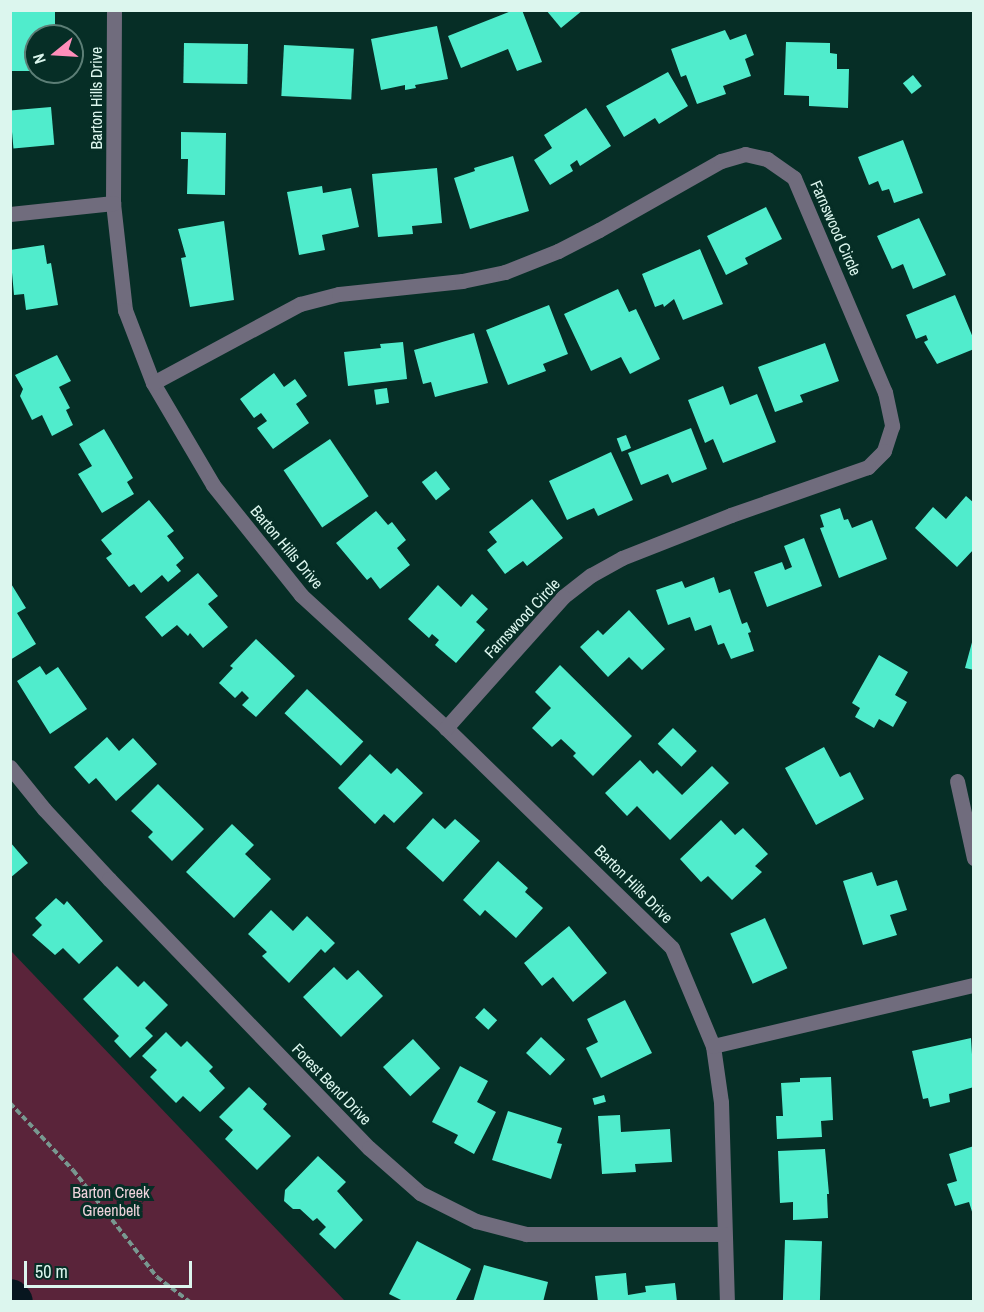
<!DOCTYPE html>
<html>
<head>
<meta charset="utf-8">
<style>
	body { margin:0 }
	#map { position:relative; width:984px; height:1312px; overflow:hidden; background:#062e26; font-family:"Archivo Narrow",sans-serif }
	div>[style] { position:absolute }
	.green>* { inset:0; background:#5a243a }
	.river>* { height:40px; margin:-20px; padding:0 20px; transform-origin:20px; border-radius:20px; background:#07161f }
	.building>* { inset:0; background:#50eccc; transform-origin:0 0 }
	.path>* { height:4px; margin-top:-2px; transform-origin:0; background:repeating-linear-gradient(90deg,#789890 0 6px,transparent 0 9px) }
	.minor>* { height:15px; margin:-7.5px; padding:0 7.5px; transform-origin:7.5px; border-radius:7.5px; background:#706c7d }
	span { translate:-50% -50%; white-space:nowrap; text-align:center; line-height:1.15; -webkit-text-stroke:6px #062e26; paint-order:stroke }
	.street-label { font-size:16px; color:#dcf6ee }
	.park-label { font-size:16px; color:#eed2db }
	.frame { position:absolute; inset:0; border:12px solid #dcf6ee; pointer-events:none }
	.north { position:absolute; left:24px; top:24px; width:60px; height:60px; box-sizing:border-box; background:#062e26; border:2px solid #5c7e76; border-radius:50%; rotate:252deg; font-size:16px; font-weight:700; line-height:24px; text-align:center; color:#dcf6ee }
	.north::after { content:''; display:block; margin:auto; width:21px; height:27px; background:#ff8eba; clip-path:polygon(50% 0,100% 100%,50% 72%,0 100%) }
	.scale { position:absolute; left:24px; top:1261px; width:168px; height:27px; box-sizing:border-box; border:3px solid #dcf6ee; border-top:0; padding-left:8px; font-size:18px; line-height:21px; white-space:nowrap; color:#dcf6ee; -webkit-text-stroke:4px #062e26; paint-order:stroke }
</style>
</head>
<body>
<div id="map">
	<div class="green">
		<div style="clip-path:polygon(11px 951px,345px 1301px,11px 1301px)"></div>
	</div>
	<div class="river">
		<div style="left:10px;top:1299px;width:4px;rotate:45deg"></div>
	</div>
	<div class="building">
		<div style="clip-path:polygon(10px 10px,55px 10px,55px 36px,36px 36px,36px 71px,10px 71px)"></div>
		<div style="clip-path:polygon(514px 10px,522px 10px,542px 62px,517px 71px,508px 49px,461px 68px,448px 36px)"></div>
		<div style="clip-path:polygon(546px 10px,583px 10px,561px 28px)"></div>
		<div style="clip-path:polygon(437px 26px,448px 79px,415px 85px,416px 88px,405px 90px,405px 85px,381px 90px,371px 39px)"></div>
		<div style="clip-path:polygon(725px 30px,730px 40px,746px 34px,754px 55px,745px 59px,751px 76px,723px 86px,726px 94px,697px 104px,686px 75px,681px 77px,671px 49px)"></div>
		<div style="clip-path:polygon(786px 42px,830px 43px,830px 53px,837px 54px,837px 69px,849px 69px,848px 108px,809px 106px,809px 96px,784px 95px)"></div>
		<div style="left:184px;top:43px;width:64px;height:40px;rotate:1deg"></div>
		<div style="left:284px;top:45px;width:70px;height:51px;rotate:3deg"></div>
		<div style="clip-path:polygon(668px 72px,688px 106px,659px 124px,655px 118px,624px 137px,606px 106px)"></div>
		<div style="left:913px;top:75px;width:14px;height:13px;rotate:51deg"></div>
		<div style="left:51px;top:107px;width:38px;height:41px;rotate:85deg"></div>
		<div style="clip-path:polygon(586px 108px,611px 146px,580px 166px,577px 160px,570px 165px,573px 171px,550px 185px,534px 160px,552px 148px,544px 135px)"></div>
		<div style="clip-path:polygon(181px 132px,226px 133px,225px 195px,187px 194px,188px 159px,181px 159px)"></div>
		<div style="clip-path:polygon(903px 140px,923px 193px,894px 203px,889px 189px,882px 191px,878px 181px,869px 185px,858px 157px)"></div>
		<div style="clip-path:polygon(513px 156px,529px 211px,470px 229px,454px 178px,475px 171px,474px 168px)"></div>
		<div style="clip-path:polygon(437px 168px,442px 223px,412px 226px,413px 234px,378px 237px,372px 174px)"></div>
		<div style="clip-path:polygon(322px 186px,323px 193px,351px 188px,359px 227px,322px 235px,325px 250px,299px 255px,287px 192px)"></div>
		<div style="clip-path:polygon(766px 207px,782px 239px,745px 258px,748px 264px,726px 275px,707px 236px)"></div>
		<div style="clip-path:polygon(919px 218px,946px 275px,913px 289px,903px 264px,892px 269px,877px 236px)"></div>
		<div style="clip-path:polygon(224px 221px,234px 300px,190px 307px,181px 258px,186px 257px,178px 229px)"></div>
		<div style="clip-path:polygon(44px 245px,47px 264px,51px 263px,58px 305px,26px 310px,24px 294px,14px 295px,10px 250px)"></div>
		<div style="clip-path:polygon(700px 249px,723px 304px,683px 320px,674px 299px,664px 307px,663px 304px,655px 307px,642px 274px)"></div>
		<div style="clip-path:polygon(618px 289px,629px 312px,636px 309px,660px 359px,630px 374px,621px 357px,591px 371px,564px 314px)"></div>
		<div style="clip-path:polygon(955px 295px,974px 340px,974px 349px,937px 364px,924px 342px,928px 340px,926px 335px,916px 339px,906px 315px)"></div>
		<div style="clip-path:polygon(549px 305px,568px 354px,543px 364px,546px 371px,508px 385px,486px 330px)"></div>
		<div style="clip-path:polygon(474px 333px,488px 383px,435px 397px,431px 382px,423px 384px,414px 350px)"></div>
		<div style="clip-path:polygon(403px 342px,407px 379px,348px 386px,344px 352px,381px 348px,380px 344px)"></div>
		<div style="clip-path:polygon(825px 343px,839px 381px,800px 395px,803px 402px,775px 412px,758px 367px)"></div>
		<div style="clip-path:polygon(57px 355px,71px 381px,59px 387px,70px 408px,66px 410px,73px 425px,52px 436px,42px 415px,32px 420px,20px 396px,23px 389px,15px 375px)"></div>
		<div style="clip-path:polygon(274px 373px,284px 387px,295px 379px,307px 396px,296px 404px,309px 423px,273px 449px,257px 428px,267px 421px,261px 413px,254px 418px,240px 399px)"></div>
		<div style="clip-path:polygon(723px 386px,730px 405px,757px 394px,776px 442px,723px 463px,713px 439px,705px 443px,688px 400px)"></div>
		<div style="left:387px;top:388px;width:15px;height:13px;rotate:82deg"></div>
		<div style="clip-path:polygon(691px 428px,707px 469px,672px 483px,668px 474px,641px 485px,628px 453px)"></div>
		<div style="clip-path:polygon(104px 429px,133px 478px,127px 482px,134px 494px,102px 513px,78px 474px,92px 466px,79px 444px)"></div>
		<div style="left:626px;top:435px;width:14px;height:10px;rotate:69deg"></div>
		<div style="left:330px;top:439px;width:69px;height:56px;rotate:56deg"></div>
		<div style="clip-path:polygon(611px 452px,633px 500px,598px 516px,594px 508px,567px 520px,549px 481px)"></div>
		<div style="left:436px;top:471px;width:23px;height:18px;rotate:52deg"></div>
		<div style="clip-path:polygon(966px 496px,974px 503px,974px 549px,957px 567px,915px 528px,933px 507px,946px 519px)"></div>
		<div style="clip-path:polygon(532px 499px,563px 538px,527px 566px,523px 561px,505px 574px,487px 550px,497px 542px,489px 532px)"></div>
		<div style="clip-path:polygon(149px 500px,174px 531px,167px 536px,184px 558px,176px 565px,181px 571px,168px 582px,162px 575px,141px 593px,134px 584px,129px 587px,106px 558px,112px 554px,101px 540px)"></div>
		<div style="clip-path:polygon(840px 508px,844px 520px,848px 519px,852px 528px,872px 520px,887px 559px,839px 578px,820px 528px,824px 527px,820px 515px)"></div>
		<div style="clip-path:polygon(376px 511px,388px 525px,392px 522px,406px 540px,397px 548px,410px 565px,380px 589px,371px 577px,367px 580px,336px 543px)"></div>
		<div style="clip-path:polygon(804px 538px,822px 586px,767px 607px,754px 572px,782px 562px,785px 570px,792px 567px,784px 546px)"></div>
		<div style="clip-path:polygon(198px 573px,218px 596px,208px 604px,228px 627px,203px 648px,190px 633px,188px 636px,177px 625px,162px 637px,145px 617px)"></div>
		<div style="clip-path:polygon(714px 577px,719px 593px,730px 589px,742px 624px,747px 622px,751px 632px,748px 633px,754px 651px,731px 659px,724px 643px,718px 645px,711px 625px,695px 631px,690px 617px,668px 625px,656px 590px,682px 581px,685px 588px)"></div>
		<div style="clip-path:polygon(10px 582px,26px 608px,17px 613px,36px 644px,10px 660px)"></div>
		<div style="clip-path:polygon(438px 585px,461px 607px,472px 594px,488px 609px,476px 622px,485px 630px,456px 663px,435px 645px,439px 640px,432px 634px,429px 638px,408px 619px)"></div>
		<div style="clip-path:polygon(629px 610px,665px 649px,642px 670px,629px 657px,608px 677px,580px 647px,598px 630px,603px 635px)"></div>
		<div style="clip-path:polygon(974px 635px,974px 670px,965px 668px)"></div>
		<div style="clip-path:polygon(256px 639px,295px 676px,256px 717px,242px 705px,249px 698px,242px 691px,235px 698px,219px 683px,233px 668px,230px 666px)"></div>
		<div style="clip-path:polygon(879px 655px,908px 672px,895px 695px,907px 702px,893px 727px,879px 719px,874px 728px,855px 717px,860px 708px,852px 703px)"></div>
		<div style="clip-path:polygon(560px 665px,632px 736px,593px 776px,573px 756px,576px 753px,561px 739px,552px 747px,532px 728px,551px 708px,535px 692px)"></div>
		<div style="clip-path:polygon(40px 666px,46px 675px,58px 667px,87px 709px,50px 734px,17px 681px)"></div>
		<div style="left:307px;top:689px;width:77px;height:33px;rotate:43deg"></div>
		<div style="left:673px;top:728px;width:33px;height:22px;rotate:44deg"></div>
		<div style="clip-path:polygon(107px 737px,119px 751px,133px 738px,157px 764px,116px 801px,96px 778px,89px 784px,74px 767px)"></div>
		<div style="clip-path:polygon(824px 747px,840px 777px,850px 772px,864px 799px,816px 825px,785px 768px)"></div>
		<div style="clip-path:polygon(370px 754px,391px 774px,397px 768px,423px 793px,394px 823px,384px 814px,375px 824px,338px 788px)"></div>
		<div style="clip-path:polygon(640px 760px,653px 774px,657px 770px,682px 795px,712px 766px,729px 783px,670px 840px,637px 806px,627px 816px,605px 793px)"></div>
		<div style="clip-path:polygon(158px 784px,204px 829px,172px 861px,148px 837px,153px 832px,131px 811px)"></div>
		<div style="clip-path:polygon(433px 818px,445px 829px,455px 819px,480px 841px,443px 882px,406px 848px)"></div>
		<div style="clip-path:polygon(721px 820px,735px 835px,743px 828px,768px 854px,755px 866px,762px 872px,732px 900px,708px 876px,701px 882px,680px 859px)"></div>
		<div style="clip-path:polygon(232px 824px,254px 845px,245px 854px,271px 879px,234px 918px,186px 872px)"></div>
		<div style="clip-path:polygon(10px 842px,28px 863px,10px 878px)"></div>
		<div style="clip-path:polygon(498px 861px,528px 888px,525px 892px,543px 908px,516px 938px,485px 910px,480px 916px,463px 900px)"></div>
		<div style="clip-path:polygon(872px 872px,877px 886px,897px 880px,907px 910px,890px 915px,897px 935px,863px 945px,843px 881px)"></div>
		<div style="clip-path:polygon(56px 898px,64px 905px,67px 901px,103px 941px,79px 964px,63px 948px,55px 955px,32px 935px,42px 925px,35px 918px)"></div>
		<div style="clip-path:polygon(271px 910px,293px 931px,307px 916px,335px 943px,325px 953px,321px 949px,289px 983px,262px 956px,267px 952px,248px 934px)"></div>
		<div style="left:765px;top:918px;width:55px;height:38px;rotate:66deg"></div>
		<div style="clip-path:polygon(569px 926px,607px 973px,573px 1002px,553px 977px,542px 986px,524px 963px)"></div>
		<div style="clip-path:polygon(117px 966px,138px 987px,144px 981px,168px 1005px,145px 1028px,153px 1036px,130px 1058px,114px 1041px,119px 1036px,83px 999px)"></div>
		<div style="clip-path:polygon(334px 967px,347px 980px,358px 970px,383px 996px,341px 1037px,303px 997px)"></div>
		<div style="clip-path:polygon(625px 1000px,652px 1053px,601px 1078px,586px 1048px,598px 1042px,587px 1019px)"></div>
		<div style="left:484px;top:1008px;width:18px;height:13px;rotate:43deg"></div>
		<div style="clip-path:polygon(166px 1032px,181px 1047px,187px 1041px,213px 1067px,209px 1071px,225px 1088px,200px 1112px,183px 1096px,176px 1103px,150px 1077px,157px 1070px,142px 1056px)"></div>
		<div style="left:541px;top:1037px;width:33px;height:22px;rotate:43deg"></div>
		<div style="clip-path:polygon(971px 1038px,974px 1087px,949px 1094px,950px 1102px,930px 1107px,928px 1098px,923px 1099px,912px 1051px)"></div>
		<div style="left:413px;top:1039px;width:40px;height:41px;rotate:47deg"></div>
		<div style="clip-path:polygon(460px 1066px,488px 1081px,477px 1102px,496px 1112px,474px 1154px,454px 1143px,458px 1135px,432px 1122px)"></div>
		<div style="clip-path:polygon(831px 1077px,833px 1120px,821px 1121px,822px 1137px,777px 1139px,776px 1116px,783px 1116px,781px 1083px,800px 1082px,800px 1078px)"></div>
		<div style="clip-path:polygon(249px 1087px,267px 1104px,263px 1109px,291px 1136px,257px 1170px,225px 1139px,233px 1130px,219px 1117px)"></div>
		<div style="left:604px;top:1095px;width:7px;height:12px;rotate:74deg"></div>
		<div style="clip-path:polygon(508px 1111px,562px 1128px,557px 1143px,562px 1144px,551px 1179px,492px 1160px)"></div>
		<div style="clip-path:polygon(620px 1115px,621px 1132px,670px 1129px,672px 1162px,635px 1164px,636px 1172px,602px 1174px,598px 1116px)"></div>
		<div style="clip-path:polygon(974px 1146px,974px 1215px,973px 1215px,969px 1202px,955px 1206px,947px 1184px,957px 1181px,949px 1154px)"></div>
		<div style="clip-path:polygon(825px 1149px,829px 1194px,827px 1194px,828px 1218px,793px 1220px,793px 1202px,780px 1203px,778px 1151px)"></div>
		<div style="clip-path:polygon(318px 1156px,346px 1182px,337px 1191px,363px 1220px,335px 1249px,319px 1234px,326px 1227px,317px 1218px,313px 1221px,300px 1209px,293px 1209px,284px 1201px,285px 1190px)"></div>
		<div style="left:785px;top:1240px;width:37px;height:60px;rotate:2deg"></div>
		<div style="clip-path:polygon(417px 1241px,471px 1269px,455px 1302px,405px 1302px,389px 1294px)"></div>
		<div style="clip-path:polygon(484px 1265px,548px 1282px,543px 1302px,473px 1302px)"></div>
		<div style="clip-path:polygon(626px 1273px,628px 1295px,646px 1292px,645px 1286px,675px 1283px,677px 1302px,598px 1302px,595px 1276px)"></div>
	</div>
	<div class="path">
		<div style="left:10px;top:1103px;width:92px;rotate:46.8deg"></div>
		<div style="left:73px;top:1170px;width:136px;rotate:51.9deg"></div>
		<div style="left:157px;top:1277px;width:41px;rotate:37.1deg"></div>
	</div>
	<div class="minor">
		<div style="left:114px;top:10px;width:193px;rotate:90.3deg"></div>
		<div style="left:113px;top:203px;width:108px;rotate:83.6deg"></div>
		<div style="left:125px;top:310px;width:78px;rotate:69deg"></div>
		<div style="left:153px;top:383px;width:118px;rotate:59.5deg"></div>
		<div style="left:213px;top:485px;width:141px;rotate:51.3deg"></div>
		<div style="left:301px;top:595px;width:197px;rotate:42.5deg"></div>
		<div style="left:446px;top:728px;width:315px;rotate:44.2deg"></div>
		<div style="left:672px;top:948px;width:106px;rotate:67.3deg"></div>
		<div style="left:713px;top:1046px;width:57px;rotate:81.9deg"></div>
		<div style="left:721px;top:1102px;width:200px;rotate:88.3deg"></div>
		<div style="left:10px;top:214px;width:104px;rotate:-6.1deg"></div>
		<div style="left:153px;top:383px;width:167px;rotate:-28.3deg"></div>
		<div style="left:300px;top:304px;width:40px;rotate:-14.4deg"></div>
		<div style="left:339px;top:294px;width:124px;rotate:-6deg"></div>
		<div style="left:462px;top:281px;width:44px;rotate:-11.8deg"></div>
		<div style="left:505px;top:272px;width:57px;rotate:-21.6deg"></div>
		<div style="left:558px;top:251px;width:46px;rotate:-27.1deg"></div>
		<div style="left:599px;top:230px;width:140px;rotate:-29.5deg"></div>
		<div style="left:721px;top:161px;width:25px;rotate:-16deg"></div>
		<div style="left:745px;top:154px;width:23px;rotate:13deg"></div>
		<div style="left:767px;top:159px;width:33px;rotate:35deg"></div>
		<div style="left:794px;top:178px;width:233px;rotate:67deg"></div>
		<div style="left:885px;top:392px;width:35px;rotate:78deg"></div>
		<div style="left:892px;top:426px;width:26px;rotate:108deg"></div>
		<div style="left:884px;top:451px;width:23px;rotate:135deg"></div>
		<div style="left:868px;top:467px;width:145px;rotate:160.7deg"></div>
		<div style="left:731px;top:515px;width:117px;rotate:158.5deg"></div>
		<div style="left:622px;top:558px;width:35px;rotate:151deg"></div>
		<div style="left:591px;top:575px;width:36px;rotate:142deg"></div>
		<div style="left:563px;top:597px;width:176px;rotate:131.8deg"></div>
		<div style="left:10px;top:767px;width:54px;rotate:51deg"></div>
		<div style="left:44px;top:809px;width:96px;rotate:47.1deg"></div>
		<div style="left:109px;top:879px;width:374px;rotate:46deg"></div>
		<div style="left:369px;top:1148px;width:68px;rotate:41.4deg"></div>
		<div style="left:420px;top:1193px;width:63px;rotate:26.6deg"></div>
		<div style="left:476px;top:1221px;width:52px;rotate:14.6deg"></div>
		<div style="left:526px;top:1234px;width:198px"></div>
		<div style="left:957px;top:781px;width:79px;rotate:77.6deg"></div>
		<div style="left:713px;top:1046px;width:268px;rotate:-13.2deg"></div>
	</div>
	<div class="street-label">
		<span style="left:96px;top:98px;rotate:-90deg">Barton Hills Drive</span>
		<span style="left:836px;top:228px;rotate:66deg">Farnswood Circle</span>
		<span style="left:287px;top:547px;rotate:50deg">Barton Hills Drive</span>
		<span style="left:522px;top:618px;rotate:-47deg">Farnswood Circle</span>
		<span style="left:634px;top:884px;rotate:45deg">Barton Hills Drive</span>
		<span style="left:332px;top:1084px;rotate:46deg">Forest Bend Drive</span>
	</div>
	<div class="park-label">
		<span style="left:111px;top:1201px">Barton Creek<br>Greenbelt</span>
	</div>
	<div class="frame"></div>
	<div class="north">N</div>
	<div class="scale">50 m</div>
</div>
</body>
</html>
